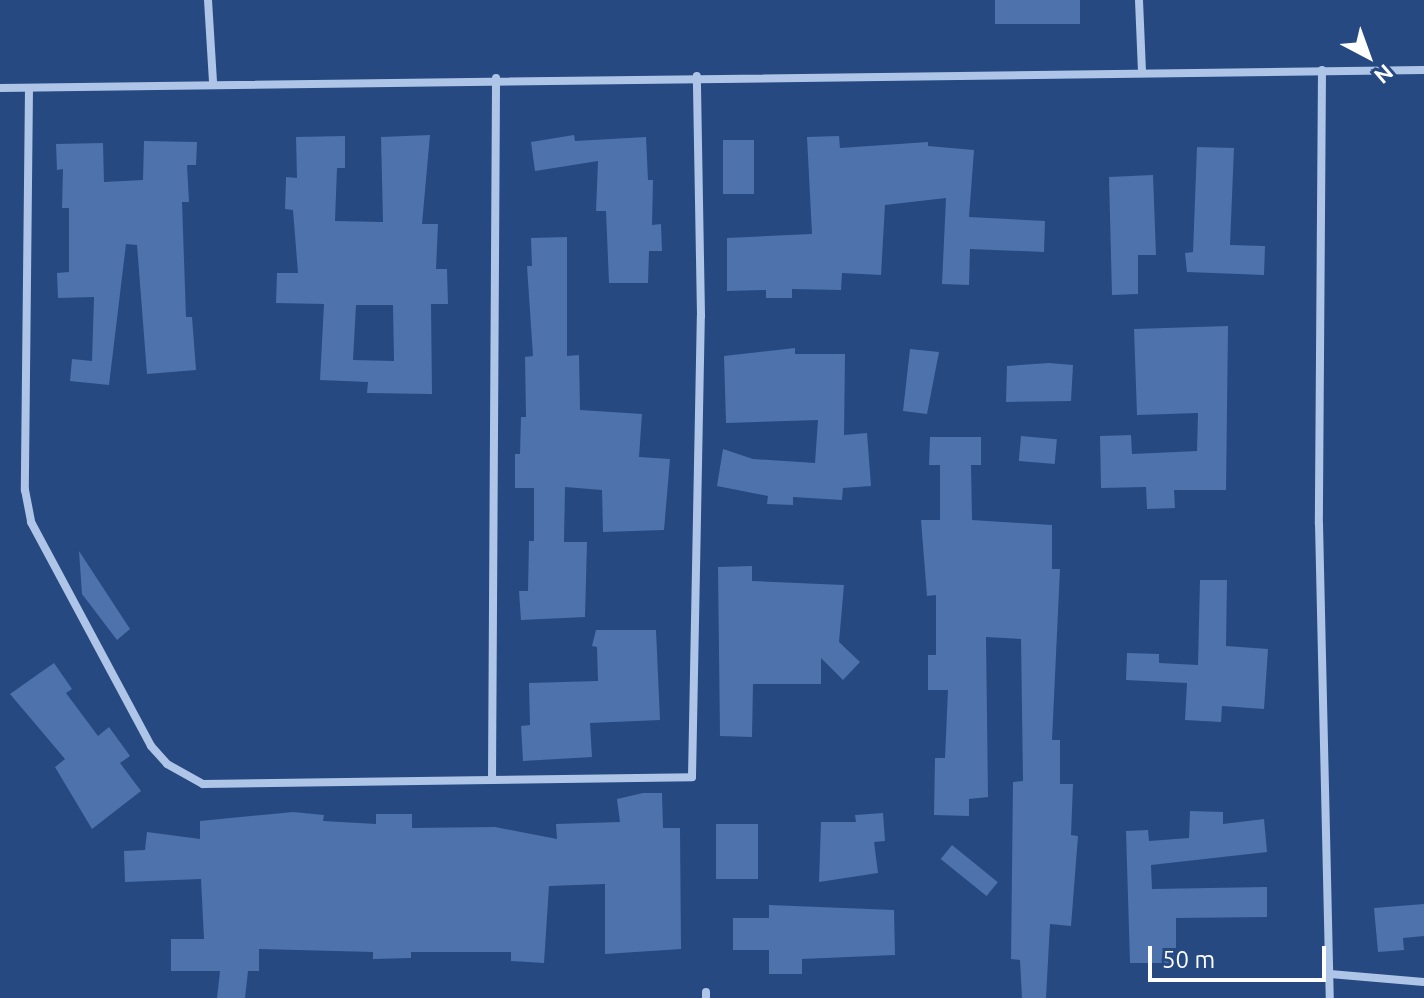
<!DOCTYPE html>
<html>
<head>
<meta charset="utf-8">
<style>
	body { margin:0 }
	#map { position:relative; width:1424px; height:998px; overflow:hidden; background:#264982; font-family:Ubuntu,sans-serif }
	div>[style] { position:absolute }
	.building>* { inset:0; background:#4e72ab; transform-origin:0 0 }
	.street>* { height:8px; margin:-4px; padding:0 4px; transform-origin:4px; border-radius:4px; background:#aec5e7 }
	span { translate:-50% -50%; white-space:nowrap; text-align:center; line-height:1.15; -webkit-text-stroke:8px #264982; paint-order:stroke }
	.north { position:absolute; left:1328px; top:16px; width:80px; height:80px; -webkit-text-stroke:6px #264982; paint-order:stroke; rotate:139deg; font-size:22px; font-weight:700; line-height:32px; text-align:center; color:#fff }
	.north::after { content:''; display:block; margin:auto; width:28px; height:36px; background:#fff; clip-path:polygon(50% 0,100% 100%,50% 72%,0 100%) }
	.scale { position:absolute; left:1148px; top:946px; width:178px; height:36px; box-sizing:border-box; border:4px solid #fff; border-top:0; padding-left:10px; font-size:24px; line-height:28px; white-space:nowrap; color:#fff; -webkit-text-stroke:6px #264982; paint-order:stroke }
</style>
</head>
<body>
<div id="map">
	<div class="building">
		<div style="left:995px;top:0;width:85px;height:24px"></div>
		<div style="clip-path:polygon(evenodd,430px 135px,422px 224px,438px 224px,436px 269px,447px 269px,448px 304px,431px 304px,432px 394px,367px 393px,368px 382px,320px 380px,324px 304px,276px 303px,277px 273px,298px 273px,293px 210px,285px 209px,286px 177px,297px 178px,296px 137px,345px 136px,345px 168px,337px 168px,335px 221px,383px 222px,381px 137px,430px 135px,356px 305px,393px 305px,394px 361px,353px 360px,356px 305px)"></div>
		<div style="clip-path:polygon(574px 135px,575px 141px,646px 137px,648px 180px,653px 180px,652px 225px,661px 224px,662px 251px,649px 251px,648px 283px,609px 283px,606px 211px,596px 211px,598px 161px,535px 171px,531px 142px)"></div>
		<div style="clip-path:polygon(839px 136px,840px 148px,928px 142px,928px 146px,974px 150px,969px 217px,1045px 221px,1044px 252px,970px 249px,969px 285px,942px 284px,946px 198px,885px 205px,881px 275px,842px 273px,841px 290px,792px 289px,792px 298px,766px 298px,766px 290px,727px 291px,727px 238px,812px 234px,807px 137px)"></div>
		<div style="left:723px;top:140px;width:31px;height:54px"></div>
		<div style="clip-path:polygon(144px 141px,197px 142px,196px 165px,187px 165px,189px 202px,182px 202px,186px 317px,192px 317px,196px 370px,147px 374px,137px 245px,126px 244px,109px 385px,70px 381px,72px 359px,92px 361px,94px 297px,58px 298px,57px 273px,69px 272px,69px 208px,62px 208px,63px 169px,57px 170px,56px 144px,103px 143px,104px 182px,143px 180px)"></div>
		<div style="clip-path:polygon(1197px 147px,1234px 148px,1230px 245px,1265px 246px,1264px 275px,1187px 272px,1185px 253px,1193px 252px)"></div>
		<div style="clip-path:polygon(1153px 175px,1156px 255px,1138px 255px,1138px 294px,1112px 295px,1109px 177px)"></div>
		<div style="clip-path:polygon(567px 237px,567px 356px,579px 355px,580px 410px,642px 414px,639px 457px,670px 459px,664px 530px,603px 532px,602px 490px,565px 487px,564px 542px,587px 542px,585px 617px,521px 620px,519px 591px,528px 591px,529px 541px,534px 541px,534px 488px,515px 488px,515px 454px,520px 454px,521px 417px,526px 417px,525px 357px,533px 356px,527px 266px,532px 266px,531px 238px)"></div>
		<div style="clip-path:polygon(1228px 326px,1226px 490px,1174px 490px,1175px 508px,1147px 509px,1146px 487px,1101px 488px,1100px 436px,1131px 435px,1132px 454px,1197px 451px,1198px 413px,1137px 415px,1134px 329px)"></div>
		<div style="clip-path:polygon(795px 348px,795px 354px,845px 354px,844px 435px,867px 433px,871px 486px,843px 488px,842px 500px,793px 497px,793px 505px,767px 504px,768px 496px,717px 486px,723px 449px,753px 459px,815px 463px,818px 420px,726px 423px,724px 356px)"></div>
		<div style="clip-path:polygon(910px 349px,939px 352px,927px 414px,903px 411px)"></div>
		<div style="clip-path:polygon(1049px 363px,1073px 365px,1071px 401px,1006px 402px,1007px 366px)"></div>
		<div style="left:1021px;top:436px;width:36px;height:25px;rotate:5deg"></div>
		<div style="clip-path:polygon(930px 437px,981px 437px,981px 465px,971px 465px,972px 520px,1052px 525px,1052px 569px,1060px 569px,1052px 740px,1060px 740px,1060px 784px,1073px 784px,1071px 835px,1078px 836px,1071px 926px,1050px 924px,1046px 998px,1022px 998px,1020px 960px,1011px 959px,1013px 782px,1023px 781px,1021px 639px,986px 637px,988px 797px,969px 799px,969px 816px,934px 815px,935px 758px,945px 758px,948px 690px,928px 690px,928px 655px,936px 655px,936px 595px,927px 596px,921px 520px,940px 520px,940px 465px,929px 465px)"></div>
		<div style="clip-path:polygon(79px 551px,130px 629px,117px 640px,82px 594px)"></div>
		<div style="clip-path:polygon(752px 566px,752px 581px,844px 585px,839px 642px,860px 662px,843px 680px,821px 658px,821px 684px,753px 684px,752px 737px,720px 736px,718px 567px)"></div>
		<div style="clip-path:polygon(1200px 580px,1227px 580px,1226px 646px,1268px 649px,1264px 709px,1222px 706px,1221px 722px,1185px 720px,1187px 683px,1126px 680px,1127px 653px,1159px 654px,1159px 663px,1198px 665px)"></div>
		<div style="clip-path:polygon(596px 630px,656px 630px,660px 720px,590px 723px,592px 757px,523px 761px,521px 726px,530px 725px,529px 683px,598px 681px,597px 647px,592px 646px)"></div>
		<div style="clip-path:polygon(54px 663px,72px 689px,66px 693px,98px 736px,109px 727px,130px 756px,120px 763px,141px 791px,92px 829px,55px 767px,65px 759px,10px 694px)"></div>
		<div style="clip-path:polygon(643px 793px,662px 793px,663px 828px,680px 828px,681px 949px,605px 954px,605px 884px,549px 886px,544px 963px,511px 961px,511px 952px,411px 952px,411px 958px,373px 959px,373px 952px,259px 949px,259px 971px,248px 971px,245px 998px,217px 998px,220px 971px,171px 971px,171px 939px,204px 939px,201px 879px,125px 882px,124px 851px,145px 850px,147px 832px,200px 839px,200px 821px,293px 812px,324px 815px,323px 821px,376px 824px,376px 814px,412px 814px,412px 828px,495px 827px,557px 839px,556px 824px,620px 822px,617px 799px)"></div>
		<div style="clip-path:polygon(1190px 811px,1223px 812px,1223px 824px,1264px 819px,1267px 852px,1151px 865px,1152px 889px,1267px 887px,1267px 917px,1176px 918px,1176px 963px,1130px 963px,1126px 831px,1148px 830px,1149px 841px,1189px 838px)"></div>
		<div style="clip-path:polygon(883px 813px,885px 841px,874px 842px,878px 873px,819px 882px,821px 822px,856px 822px,855px 815px)"></div>
		<div style="left:716px;top:824px;width:42px;height:55px"></div>
		<div style="left:952px;top:845px;width:59px;height:18px;rotate:39deg"></div>
		<div style="clip-path:polygon(1424px 904px,1424px 936px,1403px 938px,1404px 950px,1378px 952px,1374px 908px)"></div>
		<div style="clip-path:polygon(769px 905px,894px 910px,895px 955px,802px 959px,802px 974px,769px 974px,769px 950px,733px 950px,733px 918px,769px 918px)"></div>
	</div>
	<div class="street">
		<div style="left:208px;top:0;width:82px;rotate:86.5deg"></div>
		<div style="left:1139px;top:0;width:73px;rotate:87.6deg"></div>
		<div style="left:1322px;top:70px;width:454px;rotate:90.4deg"></div>
		<div style="left:1319px;top:524px;width:474px;rotate:88.7deg"></div>
		<div style="left:0;top:88px;width:1424px;rotate:-0.72deg"></div>
		<div style="left:29px;top:88px;width:402px;rotate:90.6deg"></div>
		<div style="left:25px;top:490px;width:33px;rotate:79deg"></div>
		<div style="left:31px;top:522px;width:254px;rotate:61.8deg"></div>
		<div style="left:151px;top:746px;width:24px;rotate:48deg"></div>
		<div style="left:167px;top:764px;width:41px;rotate:29.1deg"></div>
		<div style="left:203px;top:784px;width:489px;rotate:-0.8deg"></div>
		<div style="left:692px;top:777px;width:461px;rotate:-88.9deg"></div>
		<div style="left:701px;top:316px;width:240px;rotate:-91deg"></div>
		<div style="left:492px;top:780px;width:702px;rotate:-89.67deg"></div>
		<div style="left:1330px;top:974px;width:94px;rotate:4.9deg"></div>
		<div style="left:706px;top:998px;width:6px;rotate:-90deg"></div>
	</div>
	<div class="north">N</div>
	<div class="scale">50 m</div>
</div>
</body>
</html>
